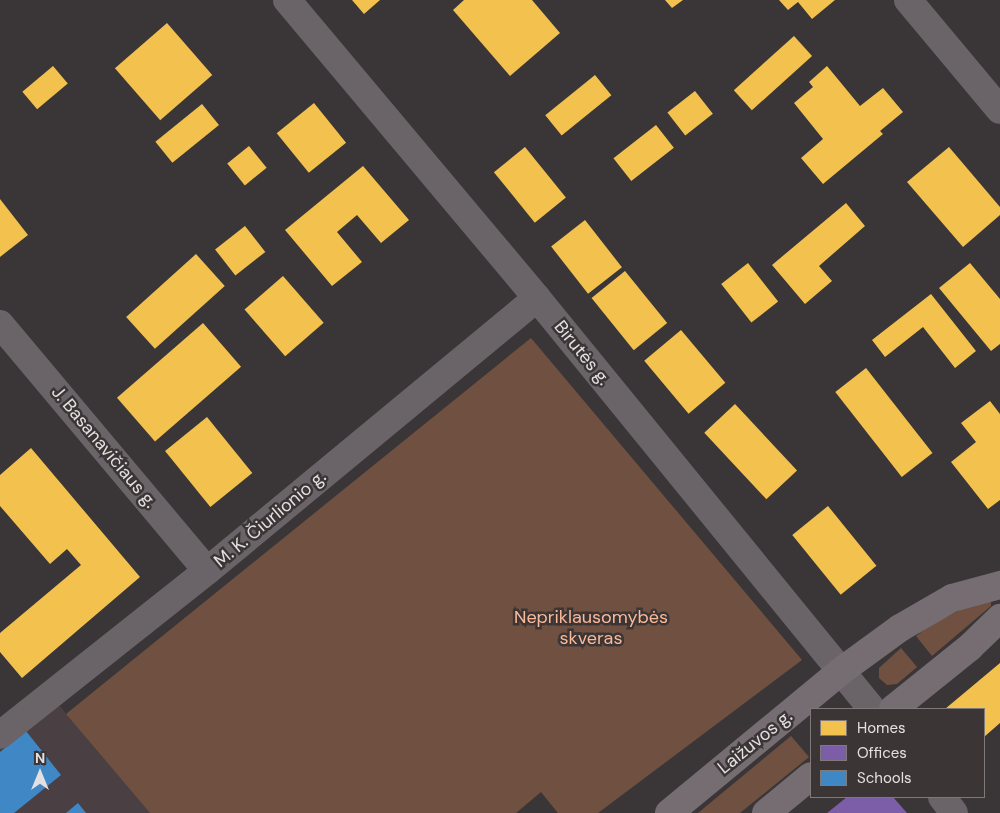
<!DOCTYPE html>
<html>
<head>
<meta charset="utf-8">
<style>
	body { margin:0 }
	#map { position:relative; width:1000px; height:813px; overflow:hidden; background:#3a3637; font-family:"DM Sans",sans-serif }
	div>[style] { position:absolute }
	.built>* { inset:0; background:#4a4043 }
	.green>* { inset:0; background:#705141 }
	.homes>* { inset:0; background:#f2c14e; transform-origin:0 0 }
	.offices>* { inset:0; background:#7b5ea7 }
	.schools>* { inset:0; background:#3f88c5 }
	.street>* { height:28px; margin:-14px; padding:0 14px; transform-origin:14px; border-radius:14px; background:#6a6468 }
	.secondary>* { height:28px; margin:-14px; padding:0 14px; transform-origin:14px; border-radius:14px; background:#766d73 }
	span { translate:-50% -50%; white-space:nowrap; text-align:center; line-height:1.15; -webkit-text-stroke:5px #3b3536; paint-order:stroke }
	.street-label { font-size:18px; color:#e4e0e1 }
	.park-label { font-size:18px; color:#fcb998 }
	.legend { position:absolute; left:810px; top:708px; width:175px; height:90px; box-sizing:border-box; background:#3b3536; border:1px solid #7f797a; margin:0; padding:6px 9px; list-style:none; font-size:15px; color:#e4e0e1 }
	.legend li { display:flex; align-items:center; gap:10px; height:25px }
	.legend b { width:25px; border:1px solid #7f797a }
	.north { position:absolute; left:15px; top:748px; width:50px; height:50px; -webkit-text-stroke:4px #3b3536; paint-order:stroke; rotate:0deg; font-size:14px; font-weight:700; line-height:20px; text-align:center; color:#e4e0e1 }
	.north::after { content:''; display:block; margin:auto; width:18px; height:22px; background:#e4e0e1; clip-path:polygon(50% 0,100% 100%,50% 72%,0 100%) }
</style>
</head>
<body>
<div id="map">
	<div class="built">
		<div style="clip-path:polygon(57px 702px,66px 714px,150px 813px,0 813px,0 748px)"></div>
	</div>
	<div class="green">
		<div style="clip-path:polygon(531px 338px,802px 660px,598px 813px,558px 813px,541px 792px,516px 813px,150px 813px,66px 714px)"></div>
		<div style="clip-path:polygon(984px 598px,991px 601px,991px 606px,932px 656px,916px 636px,932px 624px)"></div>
		<div style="clip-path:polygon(901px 648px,917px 667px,897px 684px,887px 685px,879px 678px,879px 668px)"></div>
		<div style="clip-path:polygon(791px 736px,809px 757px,740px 813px,698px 813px)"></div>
	</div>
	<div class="homes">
		<div style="clip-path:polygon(352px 0,380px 0,364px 14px)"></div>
		<div style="clip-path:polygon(464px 0,532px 0,560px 33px,510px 76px,453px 10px)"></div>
		<div style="clip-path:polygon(665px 0,683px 0,672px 8px)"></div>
		<div style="clip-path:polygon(779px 0,835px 0,812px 19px,798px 2px,788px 10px)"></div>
		<div style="left:167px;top:23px;width:69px;height:69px;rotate:49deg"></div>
		<div style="left:794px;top:36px;width:27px;height:81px;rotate:48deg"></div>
		<div style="left:53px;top:66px;width:23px;height:40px;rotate:50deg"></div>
		<div style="clip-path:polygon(827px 66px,860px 106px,883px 88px,903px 112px,880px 131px,883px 134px,823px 184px,801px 158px,823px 139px,794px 103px,813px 87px,809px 82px)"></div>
		<div style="left:595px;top:75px;width:26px;height:64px;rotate:51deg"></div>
		<div style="left:695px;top:91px;width:29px;height:35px;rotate:52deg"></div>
		<div style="left:314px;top:103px;width:51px;height:48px;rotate:51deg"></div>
		<div style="left:202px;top:104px;width:27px;height:60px;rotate:51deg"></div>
		<div style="left:656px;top:125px;width:29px;height:54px;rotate:52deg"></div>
		<div style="left:249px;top:146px;width:28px;height:28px;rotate:51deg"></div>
		<div style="left:525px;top:147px;width:65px;height:40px;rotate:51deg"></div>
		<div style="clip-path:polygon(949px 147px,1000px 207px,1000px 215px,963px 247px,907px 182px)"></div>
		<div style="clip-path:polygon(363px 166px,409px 220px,381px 243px,357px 215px,337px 232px,362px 262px,332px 286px,285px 230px)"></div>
		<div style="clip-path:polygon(0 199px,28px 235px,0 257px)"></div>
		<div style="clip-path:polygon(846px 203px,865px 226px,819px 266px,832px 281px,805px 304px,772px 265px)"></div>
		<div style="left:585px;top:220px;width:60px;height:43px;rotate:52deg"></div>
		<div style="left:245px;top:226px;width:33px;height:38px;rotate:52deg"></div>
		<div style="left:196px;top:254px;width:43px;height:94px;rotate:48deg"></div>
		<div style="left:748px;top:263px;width:49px;height:34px;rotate:52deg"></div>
		<div style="clip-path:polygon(970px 263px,1000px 299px,1000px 344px,991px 351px,939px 288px)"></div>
		<div style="left:625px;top:271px;width:67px;height:43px;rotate:51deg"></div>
		<div style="left:283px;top:276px;width:62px;height:51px;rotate:49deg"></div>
		<div style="clip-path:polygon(931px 294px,976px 351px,955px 368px,923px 327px,885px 357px,872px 340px)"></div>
		<div style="left:203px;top:323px;width:58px;height:114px;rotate:49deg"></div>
		<div style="left:681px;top:330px;width:69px;height:48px;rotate:50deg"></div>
		<div style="left:866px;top:368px;width:108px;height:39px;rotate:52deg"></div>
		<div style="clip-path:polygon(990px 401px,1000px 414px,1000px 500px,988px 509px,951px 462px,976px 442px,961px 423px)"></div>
		<div style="left:735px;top:404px;width:91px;height:42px;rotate:47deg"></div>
		<div style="left:207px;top:417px;width:72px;height:54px;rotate:51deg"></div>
		<div style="clip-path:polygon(31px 448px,140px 577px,22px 678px,0 652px,0 633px,81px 565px,67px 549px,50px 564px,0 506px,0 475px)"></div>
		<div style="left:828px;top:506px;width:77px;height:46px;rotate:51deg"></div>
		<div style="clip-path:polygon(1000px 663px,1000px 723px,984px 737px,984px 709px,945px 709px)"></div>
	</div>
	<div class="offices">
		<div style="clip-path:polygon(847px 797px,893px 797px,907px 813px,827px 813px)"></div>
	</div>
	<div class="schools">
		<div style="clip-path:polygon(26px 731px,61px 775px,14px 813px,0 813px,0 752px)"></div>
		<div style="clip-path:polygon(78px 803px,86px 813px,66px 813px)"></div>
	</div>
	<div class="street">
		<div style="left:287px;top:0;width:389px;rotate:50deg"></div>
		<div style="left:537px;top:298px;width:530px;rotate:50.82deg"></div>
		<div style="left:908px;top:0;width:143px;rotate:50.1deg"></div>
		<div style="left:0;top:324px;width:322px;rotate:50deg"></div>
		<div style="left:0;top:735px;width:264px;rotate:-38.4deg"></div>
		<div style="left:207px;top:571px;width:428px;rotate:-39.6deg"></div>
		<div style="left:942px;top:797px;width:20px;rotate:53deg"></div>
	</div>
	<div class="secondary">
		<div style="left:893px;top:709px;width:99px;rotate:-38.8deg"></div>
		<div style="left:970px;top:647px;width:42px;rotate:-44deg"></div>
		<div style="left:669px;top:813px;width:223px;rotate:-39.5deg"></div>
		<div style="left:841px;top:671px;width:73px;rotate:-36.1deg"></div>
		<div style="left:900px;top:628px;width:60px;rotate:-30deg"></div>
		<div style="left:952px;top:598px;width:50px;rotate:-15.2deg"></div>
		<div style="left:766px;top:813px;width:58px;rotate:-39.4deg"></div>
	</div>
	<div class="street-label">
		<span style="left:582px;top:353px;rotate:51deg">Birutės g.</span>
		<span style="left:104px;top:447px;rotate:50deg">J. Basanavičiaus g.</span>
		<span style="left:270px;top:519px;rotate:-40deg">M. K. Čiurlionio g.</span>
		<span style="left:755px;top:742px;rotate:-39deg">Laižuvos g.</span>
	</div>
	<div class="park-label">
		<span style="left:591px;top:628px">Nepriklausomybės<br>skveras</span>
	</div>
	<ul class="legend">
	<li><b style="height:14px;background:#f2c14e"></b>Homes</li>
	<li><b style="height:14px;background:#7b5ea7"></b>Offices</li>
	<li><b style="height:14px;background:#3f88c5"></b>Schools</li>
	</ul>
	<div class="north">N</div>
</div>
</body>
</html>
